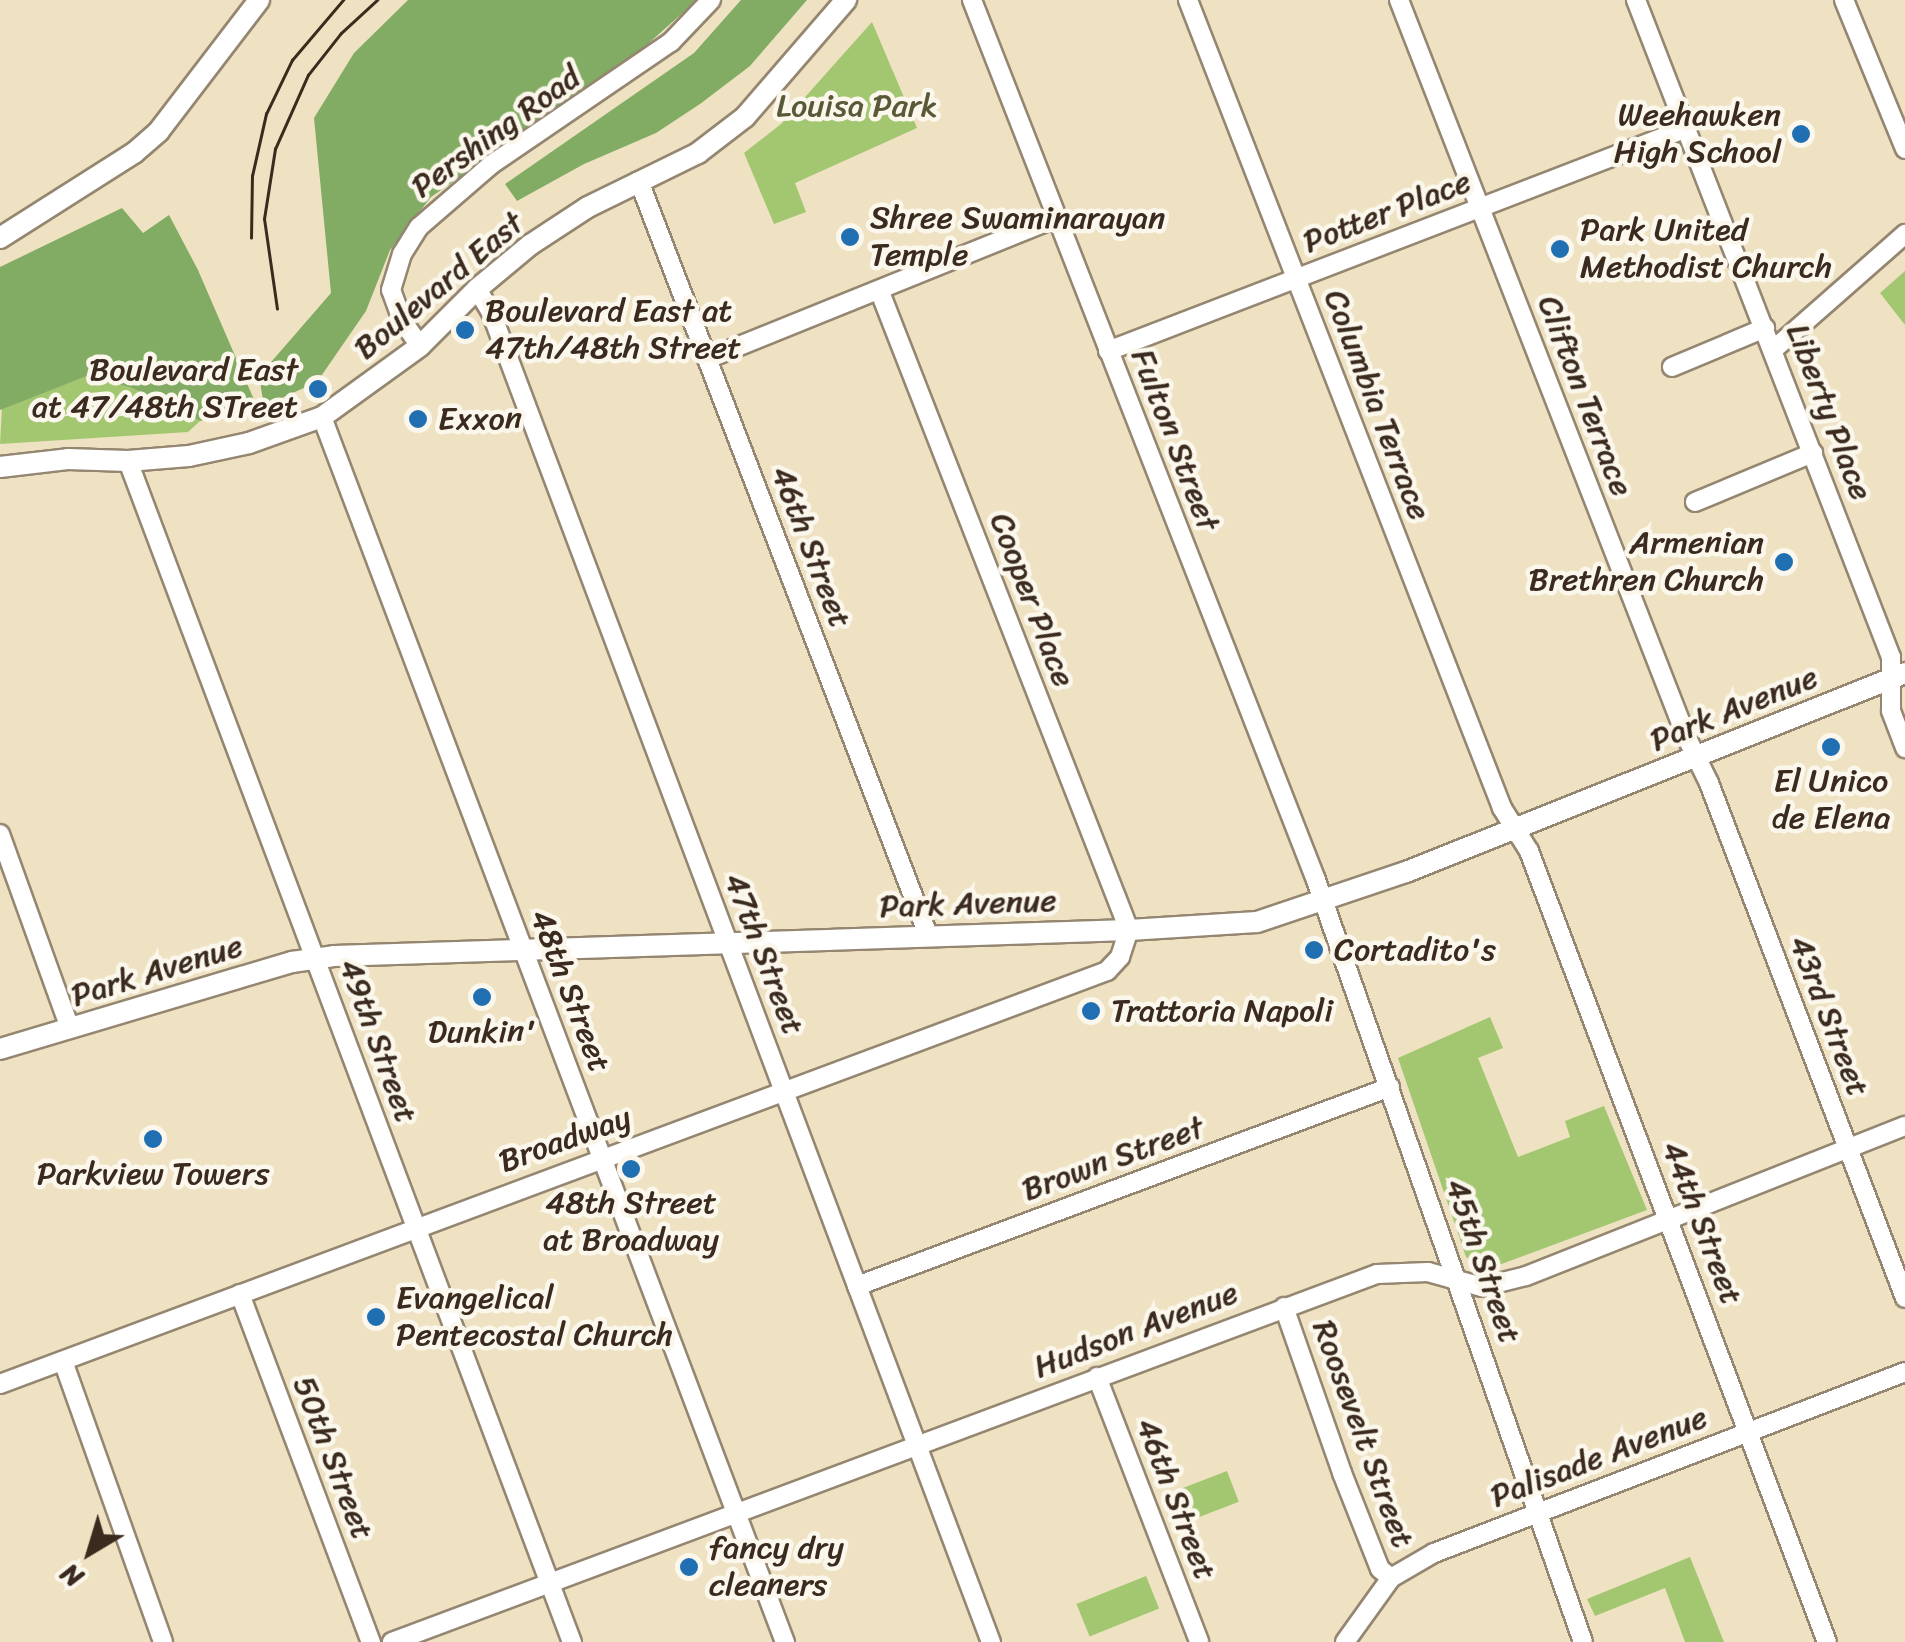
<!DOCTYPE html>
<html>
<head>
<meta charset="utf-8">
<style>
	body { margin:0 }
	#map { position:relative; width:1905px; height:1642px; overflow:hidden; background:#eee2c2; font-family:Sriracha,sans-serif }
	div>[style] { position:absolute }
	.green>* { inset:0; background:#a3c771; transform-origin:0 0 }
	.forest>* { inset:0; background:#82ac63 }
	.roads { filter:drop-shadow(2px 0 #948670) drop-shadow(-2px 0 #948670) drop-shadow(0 2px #948670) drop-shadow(0 -2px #948670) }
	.minor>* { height:18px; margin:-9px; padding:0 9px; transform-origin:9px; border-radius:9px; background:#fff }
	.major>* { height:20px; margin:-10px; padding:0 10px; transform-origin:10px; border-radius:10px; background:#fff }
	.tram>* { height:2.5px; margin:-1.25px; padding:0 1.25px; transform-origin:1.25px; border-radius:1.25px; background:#3b2a1e }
	.dots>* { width:28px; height:28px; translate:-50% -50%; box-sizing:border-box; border:5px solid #fbf7ec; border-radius:50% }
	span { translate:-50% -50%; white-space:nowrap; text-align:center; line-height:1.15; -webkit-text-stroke:9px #fbf7ec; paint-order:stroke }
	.park-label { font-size:32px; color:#5a5937 }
	.poi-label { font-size:32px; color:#3b2a1e }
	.right { translate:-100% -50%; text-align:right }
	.left { translate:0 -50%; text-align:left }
	.street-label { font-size:32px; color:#3b2a1e }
	.north { position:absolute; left:40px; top:1502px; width:100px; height:100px; -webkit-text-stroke:8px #fbf7ec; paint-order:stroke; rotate:218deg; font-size:28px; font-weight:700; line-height:40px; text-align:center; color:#3b2a1e }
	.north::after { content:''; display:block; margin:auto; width:35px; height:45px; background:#3b2a1e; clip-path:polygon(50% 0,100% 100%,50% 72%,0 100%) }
</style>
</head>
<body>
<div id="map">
	<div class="green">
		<div style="clip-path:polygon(872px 22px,917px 128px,795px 183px,806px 212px,774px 224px,744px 153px,781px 124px)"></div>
		<div style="clip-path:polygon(1905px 271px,1905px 325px,1880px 293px)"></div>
		<div style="clip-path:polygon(87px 376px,132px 388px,200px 421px,188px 432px,0 444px,2px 408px)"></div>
		<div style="clip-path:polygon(1490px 1017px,1503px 1048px,1478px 1058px,1518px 1157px,1570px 1137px,1565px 1121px,1604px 1106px,1647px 1210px,1488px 1269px,1466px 1257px,1398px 1058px)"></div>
		<div style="left:1227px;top:1471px;width:33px;height:64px;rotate:69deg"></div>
		<div style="clip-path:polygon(1690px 1557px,1724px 1642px,1685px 1642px,1665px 1588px,1595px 1616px,1587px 1599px)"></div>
		<div style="left:1146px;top:1576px;width:35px;height:75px;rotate:68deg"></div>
	</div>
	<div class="forest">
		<div style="clip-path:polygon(408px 0,697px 0,631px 59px,431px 197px,390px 250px,366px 311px,317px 382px,264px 406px,259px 376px,331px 293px,314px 118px,354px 53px)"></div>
		<div style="clip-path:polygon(741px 0,807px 0,750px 66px,700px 104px,656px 133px,584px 164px,517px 201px,505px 184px,694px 53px)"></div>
		<div style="clip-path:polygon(122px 208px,143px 233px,169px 215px,198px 270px,255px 402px,246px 410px,200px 421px,132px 388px,87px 376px,0 410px,0 267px)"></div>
	</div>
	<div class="roads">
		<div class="minor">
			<div style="left:972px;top:0;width:945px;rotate:68.65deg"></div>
			<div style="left:1316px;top:880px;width:807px;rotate:70.69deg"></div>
			<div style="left:1188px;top:0;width:867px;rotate:68.76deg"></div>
			<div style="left:1502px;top:808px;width:51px;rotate:57.9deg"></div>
			<div style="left:1529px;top:851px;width:845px;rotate:69.36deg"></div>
			<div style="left:1399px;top:0;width:790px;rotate:68.7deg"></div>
			<div style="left:1686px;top:736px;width:52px;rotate:63.9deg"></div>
			<div style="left:1709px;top:783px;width:551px;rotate:69.16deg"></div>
			<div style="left:1636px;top:0;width:705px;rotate:68.79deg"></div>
			<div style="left:1891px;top:657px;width:54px;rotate:90deg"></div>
			<div style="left:1891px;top:711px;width:40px;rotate:69deg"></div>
			<div style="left:1844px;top:0;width:161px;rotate:67.7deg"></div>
			<div style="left:639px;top:181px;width:807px;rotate:69.03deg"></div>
			<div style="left:477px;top:289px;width:27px;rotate:59deg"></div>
			<div style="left:491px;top:312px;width:1421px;rotate:69.4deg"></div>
			<div style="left:420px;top:346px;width:32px;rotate:-125deg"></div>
			<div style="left:402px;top:320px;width:32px;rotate:-110deg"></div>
			<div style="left:391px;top:290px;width:38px;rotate:-73deg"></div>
			<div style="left:402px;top:254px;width:32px;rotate:-58deg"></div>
			<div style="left:419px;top:227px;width:96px;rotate:-40.8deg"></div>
			<div style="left:492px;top:164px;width:217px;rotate:-34.3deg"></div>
			<div style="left:671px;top:42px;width:58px;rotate:-46.4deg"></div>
			<div style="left:1773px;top:350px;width:176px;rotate:-41.3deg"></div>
			<div style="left:1108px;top:351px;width:620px;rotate:-21.06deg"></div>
			<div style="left:707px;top:359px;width:376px;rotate:-22deg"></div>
			<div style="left:1672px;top:367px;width:101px;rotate:-22.8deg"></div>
			<div style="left:322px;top:417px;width:1310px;rotate:69.3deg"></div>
			<div style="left:128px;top:461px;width:1262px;rotate:69.4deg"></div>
			<div style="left:1695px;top:502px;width:128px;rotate:-22.6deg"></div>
			<div style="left:0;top:834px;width:206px;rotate:70.2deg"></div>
			<div style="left:857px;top:1286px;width:569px;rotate:-20.47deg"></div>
			<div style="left:240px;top:1294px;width:372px;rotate:69.4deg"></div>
			<div style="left:1284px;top:1307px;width:176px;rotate:70.7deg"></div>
			<div style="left:1342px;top:1473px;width:103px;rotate:68.4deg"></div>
			<div style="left:1380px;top:1569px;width:14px;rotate:39deg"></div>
			<div style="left:63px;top:1361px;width:298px;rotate:70.4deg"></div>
			<div style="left:1097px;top:1377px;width:284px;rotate:68.9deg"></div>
			<div style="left:0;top:1384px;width:1182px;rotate:-20.46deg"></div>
			<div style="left:1107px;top:971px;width:19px;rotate:-47deg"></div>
			<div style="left:1120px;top:957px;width:28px;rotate:-72deg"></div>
			<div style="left:1129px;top:930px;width:685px;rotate:-111.32deg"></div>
			<div style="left:392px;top:1642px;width:1051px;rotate:-20.49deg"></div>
			<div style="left:1377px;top:1274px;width:51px;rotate:-2.2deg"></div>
			<div style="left:1428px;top:1272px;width:56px;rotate:15.5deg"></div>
			<div style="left:1482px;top:1287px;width:45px;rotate:-14deg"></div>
			<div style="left:1526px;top:1276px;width:408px;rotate:-21.6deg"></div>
			<div style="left:1345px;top:1642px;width:79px;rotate:-54.3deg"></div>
			<div style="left:1391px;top:1578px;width:50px;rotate:-30.2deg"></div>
			<div style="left:1434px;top:1553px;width:505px;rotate:-21.02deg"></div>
		</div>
		<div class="major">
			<div style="left:0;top:238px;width:159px;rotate:-32.4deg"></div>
			<div style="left:134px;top:153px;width:33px;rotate:-41deg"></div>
			<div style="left:159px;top:131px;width:165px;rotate:-52.6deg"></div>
			<div style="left:0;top:467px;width:68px;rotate:-6.7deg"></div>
			<div style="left:68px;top:459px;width:60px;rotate:1.9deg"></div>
			<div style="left:128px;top:461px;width:61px;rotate:-4.7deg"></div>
			<div style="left:189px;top:456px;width:61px;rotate:-12.2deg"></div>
			<div style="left:249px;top:443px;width:77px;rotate:-19.6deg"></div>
			<div style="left:322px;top:417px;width:121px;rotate:-35.9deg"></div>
			<div style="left:420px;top:346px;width:81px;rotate:-45deg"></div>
			<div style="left:477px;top:289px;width:69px;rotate:-39.7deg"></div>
			<div style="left:530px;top:245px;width:69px;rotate:-33.2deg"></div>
			<div style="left:588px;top:207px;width:123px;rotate:-26.1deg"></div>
			<div style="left:698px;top:153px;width:59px;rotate:-37.5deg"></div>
			<div style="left:745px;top:117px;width:155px;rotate:-49.2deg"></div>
			<div style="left:0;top:1049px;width:305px;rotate:-16.6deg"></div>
			<div style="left:292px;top:962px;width:42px;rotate:-8.1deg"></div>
			<div style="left:334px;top:956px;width:795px;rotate:-1.87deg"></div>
			<div style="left:1129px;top:930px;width:128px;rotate:-3.6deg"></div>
			<div style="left:1257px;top:922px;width:157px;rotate:-18.6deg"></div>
			<div style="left:1406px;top:872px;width:537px;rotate:-21.74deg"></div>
		</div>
	</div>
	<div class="tram">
		<div style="left:251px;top:238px;width:62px;rotate:-89.1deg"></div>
		<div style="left:252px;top:176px;width:64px;rotate:-77.3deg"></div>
		<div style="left:266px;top:114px;width:60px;rotate:-64.3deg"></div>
		<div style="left:292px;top:60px;width:79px;rotate:-49.6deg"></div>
		<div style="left:277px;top:309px;width:91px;rotate:-98.2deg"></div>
		<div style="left:264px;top:219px;width:71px;rotate:-81.1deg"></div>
		<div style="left:275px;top:149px;width:81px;rotate:-66deg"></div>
		<div style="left:308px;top:75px;width:53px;rotate:-51.8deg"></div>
		<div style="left:341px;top:33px;width:49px;rotate:-42.5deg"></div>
	</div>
	<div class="dots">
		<div style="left:1801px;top:134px;background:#1f6fb2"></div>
		<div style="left:850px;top:237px;background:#1f6fb2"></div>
		<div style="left:1560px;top:249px;background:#1f6fb2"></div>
		<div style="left:465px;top:330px;background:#1f6fb2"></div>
		<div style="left:318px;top:389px;background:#1f6fb2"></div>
		<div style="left:418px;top:419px;background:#1f6fb2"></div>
		<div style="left:1784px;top:562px;background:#1f6fb2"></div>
		<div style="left:1831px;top:747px;background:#1f6fb2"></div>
		<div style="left:1314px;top:950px;background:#1f6fb2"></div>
		<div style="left:482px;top:997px;background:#1f6fb2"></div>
		<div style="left:1091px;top:1011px;background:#1f6fb2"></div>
		<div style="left:153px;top:1139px;background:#1f6fb2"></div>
		<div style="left:631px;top:1169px;background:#1f6fb2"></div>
		<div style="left:376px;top:1317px;background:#1f6fb2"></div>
		<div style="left:689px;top:1567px;background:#1f6fb2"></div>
	</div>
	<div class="park-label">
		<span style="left:857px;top:106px">Louisa Park</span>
	</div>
	<div class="poi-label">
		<span class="right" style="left:1781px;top:134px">Weehawken<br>High School</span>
		<span class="left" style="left:870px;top:237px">Shree Swaminarayan<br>Temple</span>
		<span class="left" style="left:1580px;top:249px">Park United<br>Methodist Church</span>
		<span class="left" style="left:485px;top:330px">Boulevard East at<br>47th/48th Street</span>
		<span class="right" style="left:298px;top:389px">Boulevard East<br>at 47/48th STreet</span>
		<span class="left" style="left:438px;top:419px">Exxon</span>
		<span class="right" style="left:1764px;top:562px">Armenian<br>Brethren Church</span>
		<span style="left:1831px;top:800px">El Unico<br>de Elena</span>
		<span class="left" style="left:1334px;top:950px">Cortadito's</span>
		<span class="left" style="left:1111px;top:1011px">Trattoria Napoli</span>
		<span style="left:482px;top:1032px">Dunkin'</span>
		<span style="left:153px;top:1174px">Parkview Towers</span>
		<span style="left:631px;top:1222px">48th Street<br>at Broadway</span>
		<span class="left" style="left:396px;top:1317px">Evangelical<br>Pentecostal Church</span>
		<span class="left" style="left:709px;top:1567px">fancy dry<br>cleaners</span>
	</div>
	<div class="street-label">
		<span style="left:496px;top:132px;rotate:-36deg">Pershing Road</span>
		<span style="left:1387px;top:212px;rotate:-21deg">Potter Place</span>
		<span style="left:439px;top:286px;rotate:-40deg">Boulevard East</span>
		<span style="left:1585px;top:396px;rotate:69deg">Clifton Terrace</span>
		<span style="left:1377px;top:405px;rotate:69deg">Columbia Terrace</span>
		<span style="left:1829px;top:412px;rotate:69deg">Liberty Place</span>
		<span style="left:1175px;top:440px;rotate:69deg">Fulton Street</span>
		<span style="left:811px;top:547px;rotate:69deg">46th Street</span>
		<span style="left:1032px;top:600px;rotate:69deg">Cooper Place</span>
		<span style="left:1734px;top:709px;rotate:-22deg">Park Avenue</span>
		<span style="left:968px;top:904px;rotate:-2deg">Park Avenue</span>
		<span style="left:764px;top:954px;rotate:69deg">47th Street</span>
		<span style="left:157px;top:971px;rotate:-17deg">Park Avenue</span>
		<span style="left:570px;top:991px;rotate:69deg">48th Street</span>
		<span style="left:1829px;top:1016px;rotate:69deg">43rd Street</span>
		<span style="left:378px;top:1041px;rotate:70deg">49th Street</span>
		<span style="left:565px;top:1140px;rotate:-20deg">Broadway</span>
		<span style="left:1113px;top:1159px;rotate:-20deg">Brown Street</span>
		<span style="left:1702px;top:1223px;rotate:69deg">44th Street</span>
		<span style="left:1483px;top:1261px;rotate:71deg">45th Street</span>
		<span style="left:1136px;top:1330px;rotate:-21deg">Hudson Avenue</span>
		<span style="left:1363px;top:1434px;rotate:70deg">Roosevelt Street</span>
		<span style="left:1599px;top:1457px;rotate:-21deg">Palisade Avenue</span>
		<span style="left:333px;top:1458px;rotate:69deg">50th Street</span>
		<span style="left:1176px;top:1499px;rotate:69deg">46th Street</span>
	</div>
	<div class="north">N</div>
</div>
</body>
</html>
